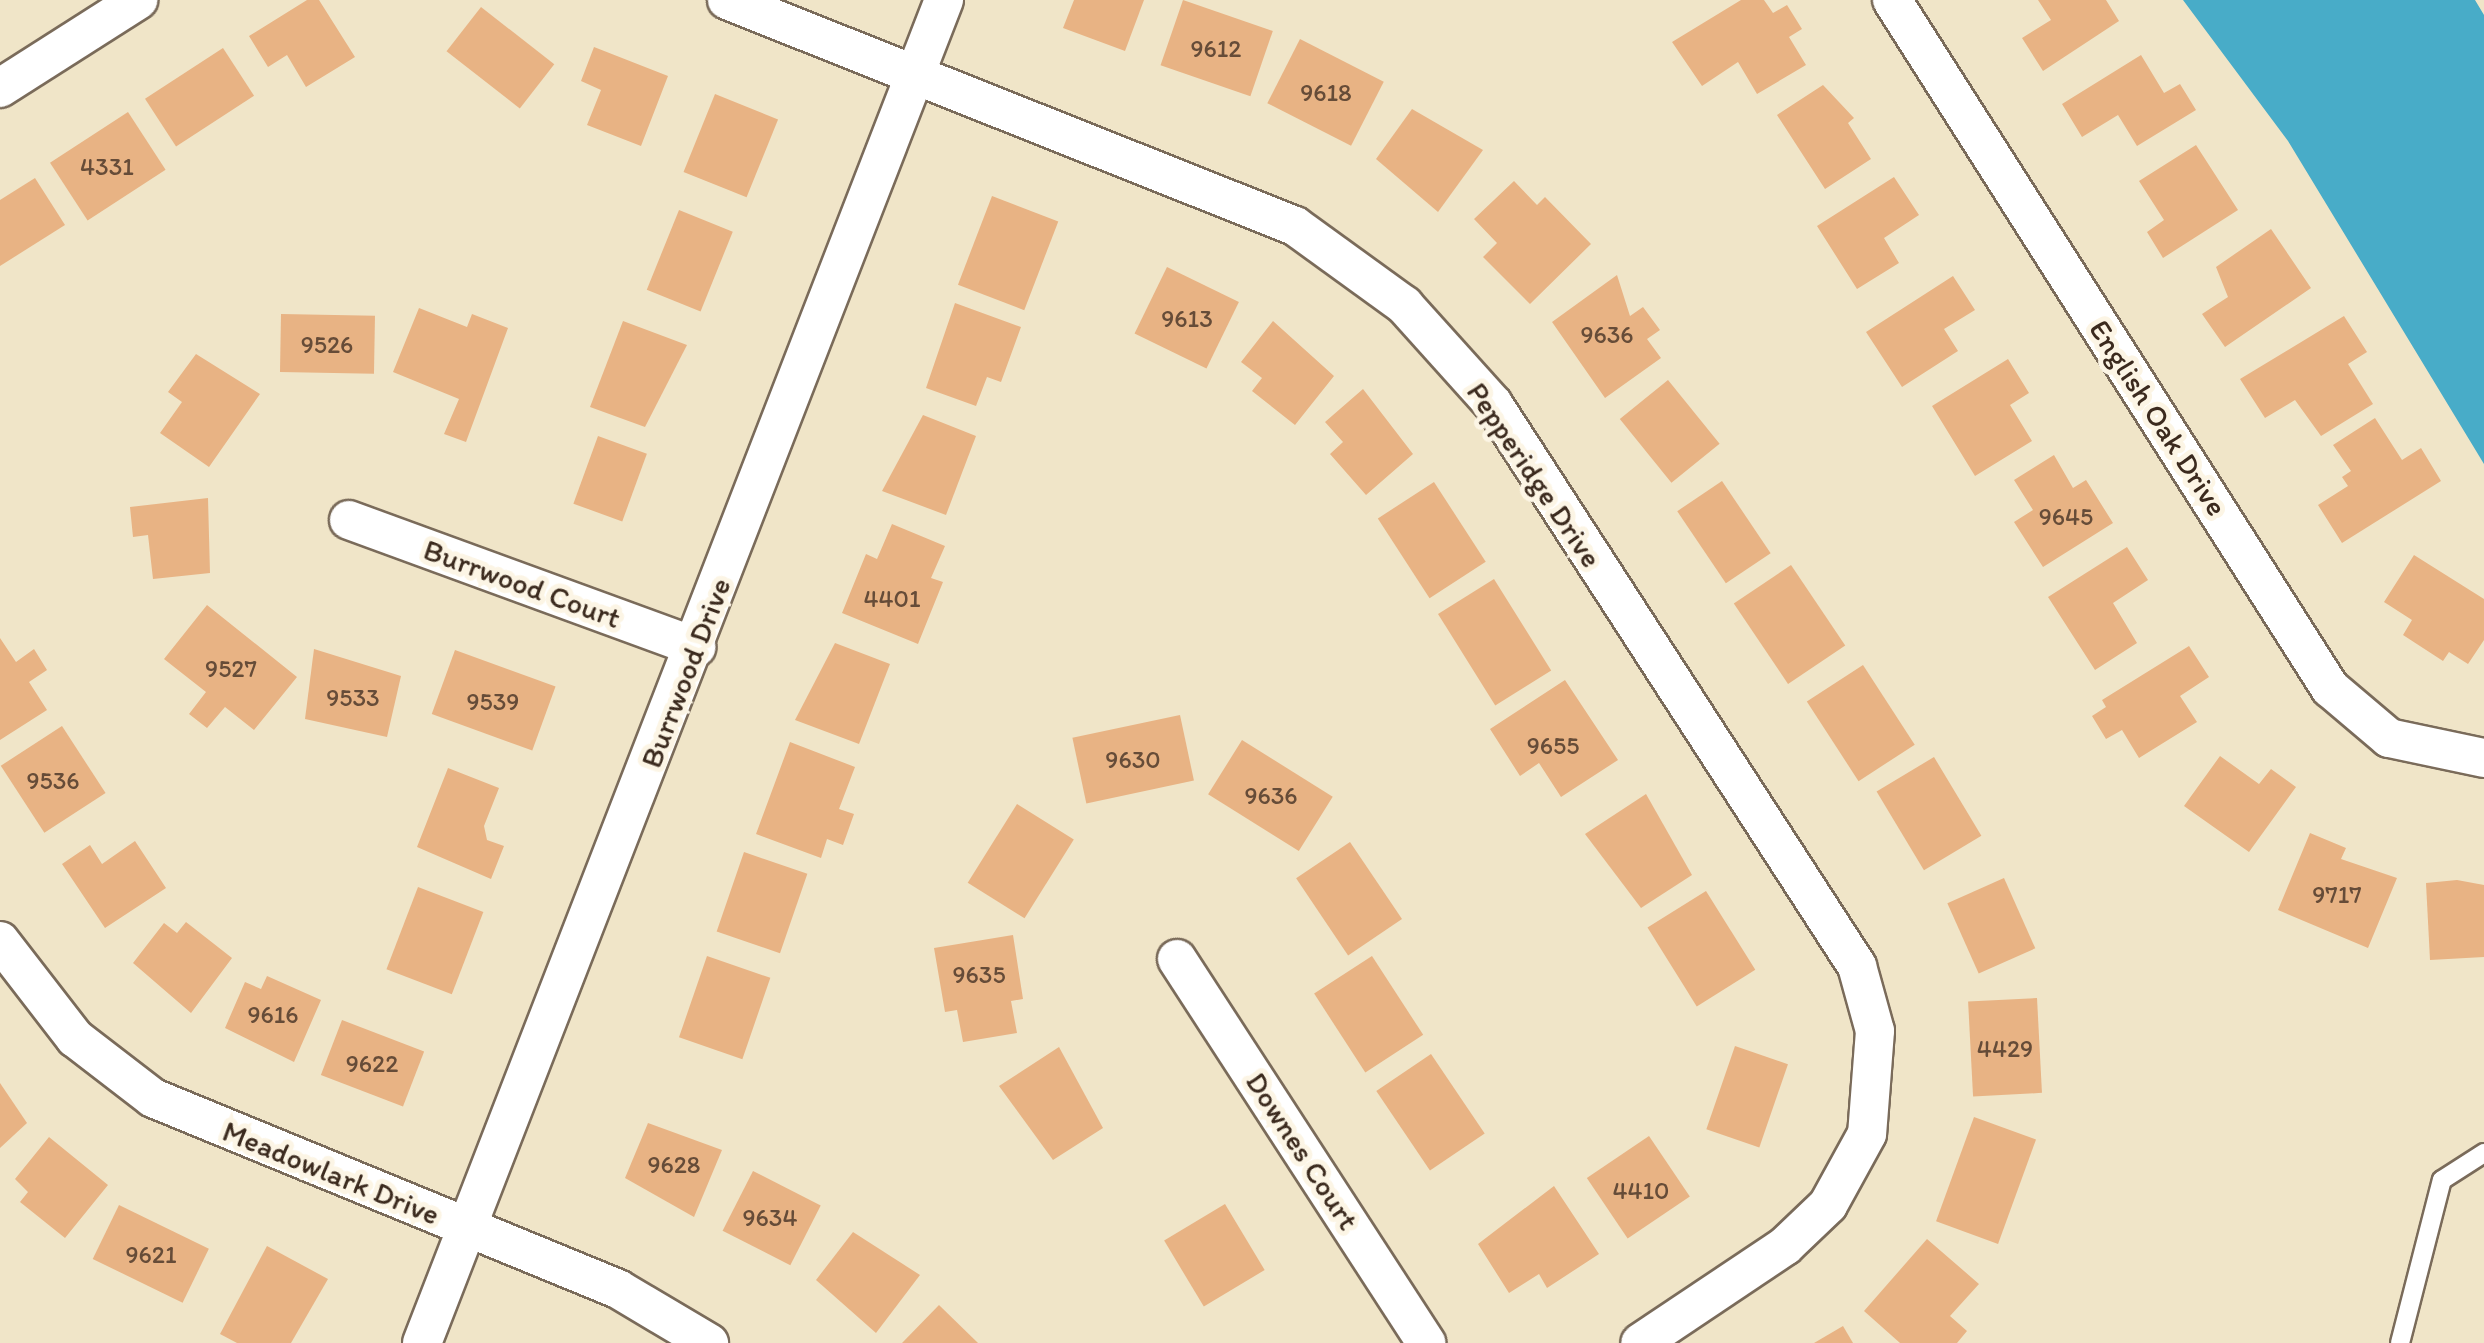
<!DOCTYPE html>
<html>
<head>
<meta charset="utf-8">
<style>
	body { margin:0 }
	#map { position:relative; width:2484px; height:1343px; overflow:hidden; background:#f0e5c8; font-family:Itim,sans-serif }
	div>[style] { position:absolute }
	.water>* { inset:0; background:#48acc8 }
	.building>* { inset:0; background:#e8b384; transform-origin:0 0 }
	.roads { filter:drop-shadow(2px 0 #7a6b5a) drop-shadow(-2px 0 #7a6b5a) drop-shadow(0 2px #7a6b5a) drop-shadow(0 -2px #7a6b5a) }
	.lane>* { height:18px; margin:-9px; padding:0 9px; transform-origin:9px; border-radius:9px; background:#fff }
	.street>* { height:38px; margin:-19px; padding:0 19px; transform-origin:19px; border-radius:19px; background:#fff }
	span { translate:-50% -50%; white-space:nowrap; text-align:center; line-height:1.15; -webkit-text-stroke:10px #fcf5e5; paint-order:stroke }
	.number-label { font-size:25px; color:#664c38 }
	.number-label span { -webkit-text-stroke-width:0 }
	.street-label { font-size:30px; color:#3b2a1e }
</style>
</head>
<body>
<div id="map">
	<div class="water">
		<div style="clip-path:polygon(2183px 0,2475px 0,2484px 15px,2484px 464px,2288px 141px)"></div>
	</div>
	<div class="building">
		<div style="clip-path:polygon(307px 0,319px 0,355px 57px,306px 87px,287px 55px,268px 67px,249px 36px)"></div>
		<div style="clip-path:polygon(1074px 0,1144px 0,1125px 51px,1063px 28px)"></div>
		<div style="left:1183px;top:0;width:95px;height:69px;rotate:19deg"></div>
		<div style="clip-path:polygon(1741px 0,1764px 0,1773px 13px,1787px 5px,1802px 29px,1789px 37px,1806px 65px,1757px 94px,1738px 62px,1702px 86px,1672px 42px)"></div>
		<div style="clip-path:polygon(2038px 0,2106px 0,2119px 21px,2043px 71px,2022px 38px,2051px 20px)"></div>
		<div style="left:481px;top:7px;width:93px;height:56px;rotate:38deg"></div>
		<div style="left:1300px;top:39px;width:94px;height:72px;rotate:27deg"></div>
		<div style="clip-path:polygon(594px 47px,668px 76px,641px 146px,587px 125px,601px 90px,581px 81px)"></div>
		<div style="left:223px;top:48px;width:57px;height:93px;rotate:57deg"></div>
		<div style="clip-path:polygon(2141px 55px,2164px 93px,2180px 84px,2196px 110px,2137px 146px,2118px 115px,2082px 137px,2062px 104px)"></div>
		<div style="clip-path:polygon(1823px 85px,1854px 118px,1848px 123px,1871px 159px,1825px 189px,1777px 115px)"></div>
		<div style="left:715px;top:94px;width:68px;height:84px;rotate:22deg"></div>
		<div style="clip-path:polygon(1412px 109px,1483px 150px,1438px 212px,1376px 159px)"></div>
		<div style="left:128px;top:112px;width:69px;height:93px;rotate:57deg"></div>
		<div style="clip-path:polygon(2196px 145px,2238px 210px,2163px 258px,2147px 232px,2164px 220px,2139px 181px)"></div>
		<div style="clip-path:polygon(1894px 177px,1919px 215px,1884px 238px,1899px 263px,1857px 289px,1817px 226px)"></div>
		<div style="clip-path:polygon(35px 178px,65px 225px,0 266px,0 200px)"></div>
		<div style="clip-path:polygon(1514px 181px,1537px 205px,1545px 197px,1591px 244px,1530px 304px,1483px 257px,1497px 243px,1474px 219px)"></div>
		<div style="left:992px;top:196px;width:71px;height:95px;rotate:21deg"></div>
		<div style="left:679px;top:210px;width:58px;height:86px;rotate:22deg"></div>
		<div style="clip-path:polygon(2271px 229px,2311px 288px,2225px 347px,2202px 314px,2228px 297px,2216px 267px)"></div>
		<div style="left:1167px;top:267px;width:80px;height:74px;rotate:26deg"></div>
		<div style="clip-path:polygon(1617px 275px,1630px 316px,1643px 307px,1660px 330px,1647px 339px,1661px 358px,1605px 398px,1552px 322px)"></div>
		<div style="clip-path:polygon(1953px 276px,1975px 310px,1944px 329px,1958px 351px,1902px 387px,1866px 332px)"></div>
		<div style="clip-path:polygon(955px 303px,1021px 327px,1001px 382px,987px 377px,976px 406px,926px 388px)"></div>
		<div style="clip-path:polygon(419px 308px,467px 327px,472px 314px,508px 328px,466px 442px,444px 434px,459px 399px,393px 372px)"></div>
		<div style="left:281px;top:314px;width:94px;height:58px;rotate:1deg"></div>
		<div style="clip-path:polygon(2344px 316px,2367px 352px,2348px 364px,2373px 404px,2321px 436px,2295px 400px,2265px 418px,2240px 379px)"></div>
		<div style="clip-path:polygon(623px 321px,687px 345px,645px 427px,590px 407px)"></div>
		<div style="clip-path:polygon(1273px 321px,1334px 376px,1295px 425px,1252px 391px,1262px 378px,1241px 362px)"></div>
		<div style="clip-path:polygon(196px 354px,260px 394px,209px 467px,160px 433px,182px 402px,168px 392px)"></div>
		<div style="clip-path:polygon(2008px 359px,2029px 393px,2010px 405px,2032px 441px,1975px 476px,1932px 406px)"></div>
		<div style="left:1668px;top:380px;width:82px;height:62px;rotate:51deg"></div>
		<div style="clip-path:polygon(1363px 389px,1413px 454px,1366px 495px,1330px 454px,1343px 442px,1325px 422px)"></div>
		<div style="clip-path:polygon(923px 415px,976px 436px,946px 515px,882px 491px)"></div>
		<div style="clip-path:polygon(2375px 418px,2402px 460px,2421px 448px,2441px 481px,2342px 543px,2318px 505px,2348px 486px,2342px 477px,2351px 471px,2333px 445px)"></div>
		<div style="left:598px;top:436px;width:52px;height:72px;rotate:20deg"></div>
		<div style="clip-path:polygon(2054px 455px,2073px 488px,2086px 480px,2113px 523px,2043px 567px,2014px 522px,2033px 510px,2014px 480px)"></div>
		<div style="left:1722px;top:481px;width:87px;height:54px;rotate:56deg"></div>
		<div style="left:1434px;top:482px;width:95px;height:67px;rotate:57deg"></div>
		<div style="clip-path:polygon(208px 498px,210px 573px,153px 579px,148px 535px,133px 537px,130px 507px)"></div>
		<div style="clip-path:polygon(892px 524px,945px 546px,931px 578px,943px 582px,918px 644px,842px 613px,866px 554px,877px 559px)"></div>
		<div style="clip-path:polygon(2127px 547px,2148px 580px,2113px 603px,2137px 643px,2095px 670px,2048px 597px)"></div>
		<div style="clip-path:polygon(2414px 555px,2484px 599px,2484px 640px,2468px 664px,2449px 652px,2443px 661px,2403px 635px,2412px 620px,2384px 602px)"></div>
		<div style="left:1791px;top:565px;width:97px;height:69px;rotate:56deg"></div>
		<div style="left:1494px;top:579px;width:108px;height:66px;rotate:58deg"></div>
		<div style="clip-path:polygon(207px 605px,297px 677px,254px 730px,225px 707px,207px 728px,189px 714px,206px 692px,164px 659px)"></div>
		<div style="clip-path:polygon(0 638px,16px 662px,34px 649px,47px 670px,29px 682px,47px 710px,0 740px)"></div>
		<div style="clip-path:polygon(835px 643px,890px 664px,859px 744px,795px 720px)"></div>
		<div style="clip-path:polygon(2189px 646px,2209px 677px,2180px 696px,2197px 722px,2139px 758px,2122px 730px,2106px 739px,2092px 716px,2106px 707px,2102px 700px)"></div>
		<div style="clip-path:polygon(314px 649px,401px 676px,387px 737px,305px 719px)"></div>
		<div style="left:455px;top:650px;width:107px;height:68px;rotate:20deg"></div>
		<div style="left:1863px;top:665px;width:95px;height:67px;rotate:57deg"></div>
		<div style="clip-path:polygon(1565px 680px,1618px 760px,1561px 797px,1539px 763px,1520px 776px,1490px 729px)"></div>
		<div style="left:1180px;top:715px;width:67px;height:110px;rotate:78deg"></div>
		<div style="left:62px;top:726px;width:80px;height:73px;rotate:57deg"></div>
		<div style="left:1242px;top:740px;width:107px;height:64px;rotate:32deg"></div>
		<div style="clip-path:polygon(790px 742px,855px 767px,839px 809px,854px 814px,843px 845px,827px 839px,821px 858px,756px 834px)"></div>
		<div style="clip-path:polygon(2220px 756px,2259px 784px,2271px 769px,2296px 787px,2249px 852px,2184px 806px)"></div>
		<div style="left:1934px;top:757px;width:92px;height:67px;rotate:59deg"></div>
		<div style="clip-path:polygon(448px 768px,499px 788px,484px 826px,487px 840px,504px 846px,491px 879px,417px 847px)"></div>
		<div style="clip-path:polygon(1646px 794px,1692px 875px,1641px 908px,1585px 834px)"></div>
		<div style="left:1017px;top:804px;width:67px;height:93px;rotate:32deg"></div>
		<div style="clip-path:polygon(2310px 833px,2346px 848px,2341px 859px,2397px 878px,2368px 948px,2278px 910px)"></div>
		<div style="clip-path:polygon(135px 841px,166px 888px,105px 928px,62px 864px,90px 845px,102px 864px)"></div>
		<div style="left:1350px;top:842px;width:93px;height:65px;rotate:56deg"></div>
		<div style="left:744px;top:852px;width:67px;height:84px;rotate:19deg"></div>
		<div style="left:2004px;top:878px;width:77px;height:62px;rotate:66deg"></div>
		<div style="clip-path:polygon(2457px 880px,2484px 885px,2484px 957px,2430px 960px,2426px 883px)"></div>
		<div style="left:418px;top:887px;width:70px;height:88px;rotate:21deg"></div>
		<div style="left:1706px;top:891px;width:93px;height:69px;rotate:58deg"></div>
		<div style="clip-path:polygon(186px 922px,232px 958px,191px 1013px,133px 963px,164px 923px,177px 933px)"></div>
		<div style="clip-path:polygon(1013px 935px,1023px 999px,1011px 1001px,1017px 1033px,963px 1042px,957px 1010px,945px 1012px,934px 948px)"></div>
		<div style="left:707px;top:956px;width:67px;height:86px;rotate:19deg"></div>
		<div style="left:1372px;top:956px;width:94px;height:69px;rotate:57deg"></div>
		<div style="clip-path:polygon(267px 976px,321px 1000px,294px 1062px,225px 1028px,245px 982px,261px 989px)"></div>
		<div style="left:2037px;top:998px;width:95px;height:69px;rotate:87deg"></div>
		<div style="left:342px;top:1020px;width:88px;height:59px;rotate:21deg"></div>
		<div style="left:1735px;top:1046px;width:56px;height:88px;rotate:19deg"></div>
		<div style="clip-path:polygon(1059px 1047px,1103px 1128px,1053px 1160px,999px 1086px)"></div>
		<div style="left:1431px;top:1054px;width:96px;height:66px;rotate:56deg"></div>
		<div style="clip-path:polygon(0 1083px,27px 1123px,0 1148px)"></div>
		<div style="left:1974px;top:1117px;width:66px;height:111px;rotate:20deg"></div>
		<div style="clip-path:polygon(648px 1123px,722px 1150px,694px 1217px,625px 1178px)"></div>
		<div style="left:1649px;top:1136px;width:73px;height:75px;rotate:56deg"></div>
		<div style="clip-path:polygon(49px 1137px,108px 1185px,65px 1238px,20px 1202px,28px 1192px,15px 1179px)"></div>
		<div style="left:753px;top:1171px;width:76px;height:67px;rotate:27deg"></div>
		<div style="clip-path:polygon(1554px 1186px,1599px 1254px,1547px 1288px,1539px 1274px,1509px 1293px,1478px 1244px)"></div>
		<div style="left:1225px;top:1204px;width:77px;height:71px;rotate:59deg"></div>
		<div style="left:119px;top:1205px;width:100px;height:60px;rotate:26deg"></div>
		<div style="clip-path:polygon(853px 1232px,920px 1275px,876px 1333px,816px 1280px)"></div>
		<div style="clip-path:polygon(1927px 1239px,1979px 1284px,1950px 1316px,1967px 1331px,1957px 1343px,1900px 1343px,1864px 1311px)"></div>
		<div style="clip-path:polygon(267px 1246px,328px 1279px,291px 1343px,237px 1343px,220px 1334px)"></div>
		<div style="clip-path:polygon(939px 1305px,978px 1343px,902px 1343px)"></div>
		<div style="clip-path:polygon(1843px 1326px,1853px 1343px,1814px 1343px)"></div>
	</div>
	<div class="roads">
		<div class="lane">
			<div style="left:2400px;top:1343px;width:168px;rotate:-75.6deg"></div>
			<div style="left:2442px;top:1180px;width:50px;rotate:-32.7deg"></div>
		</div>
		<div class="street">
			<div style="left:727px;top:0;width:611px;rotate:21.7deg"></div>
			<div style="left:1295px;top:226px;width:135px;rotate:35.9deg"></div>
			<div style="left:1404px;top:305px;width:133px;rotate:48deg"></div>
			<div style="left:1493px;top:404px;width:670px;rotate:57.07deg"></div>
			<div style="left:1857px;top:966px;width:67px;rotate:74.5deg"></div>
			<div style="left:1875px;top:1031px;width:103px;rotate:94.4deg"></div>
			<div style="left:1867px;top:1134px;width:81px;rotate:118.8deg"></div>
			<div style="left:1828px;top:1205px;width:59px;rotate:136.4deg"></div>
			<div style="left:1785px;top:1246px;width:174px;rotate:146.2deg"></div>
			<div style="left:1892px;top:0;width:816px;rotate:57.52deg"></div>
			<div style="left:2330px;top:688px;width:77px;rotate:40.3deg"></div>
			<div style="left:2389px;top:738px;width:97px;rotate:11.9deg"></div>
			<div style="left:0;top:88px;width:164px;rotate:-32.5deg"></div>
			<div style="left:349px;top:520px;width:370px;rotate:20.1deg"></div>
			<div style="left:0;top:941px;width:123px;rotate:52.3deg"></div>
			<div style="left:75px;top:1038px;width:98px;rotate:37.6deg"></div>
			<div style="left:153px;top:1098px;width:503px;rotate:22.33deg"></div>
			<div style="left:618px;top:1289px;width:106px;rotate:30.7deg"></div>
			<div style="left:1177px;top:959px;width:458px;rotate:57deg"></div>
			<div style="left:422px;top:1343px;width:1441px;rotate:-68.76deg"></div>
		</div>
	</div>
	<div class="number-label">
		<span style="left:1216px;top:48px">9612</span>
		<span style="left:1326px;top:92px">9618</span>
		<span style="left:107px;top:166px">4331</span>
		<span style="left:1187px;top:318px">9613</span>
		<span style="left:1607px;top:334px">9636</span>
		<span style="left:327px;top:344px">9526</span>
		<span style="left:2066px;top:516px">9645</span>
		<span style="left:892px;top:598px">4401</span>
		<span style="left:231px;top:668px">9527</span>
		<span style="left:353px;top:697px">9533</span>
		<span style="left:493px;top:701px">9539</span>
		<span style="left:1553px;top:745px">9655</span>
		<span style="left:1133px;top:759px">9630</span>
		<span style="left:53px;top:780px">9536</span>
		<span style="left:1271px;top:795px">9636</span>
		<span style="left:2337px;top:894px">9717</span>
		<span style="left:979px;top:974px">9635</span>
		<span style="left:273px;top:1014px">9616</span>
		<span style="left:2005px;top:1048px">4429</span>
		<span style="left:372px;top:1063px">9622</span>
		<span style="left:674px;top:1164px">9628</span>
		<span style="left:1641px;top:1190px">4410</span>
		<span style="left:770px;top:1217px">9634</span>
		<span style="left:151px;top:1254px">9621</span>
	</div>
	<div class="street-label">
		<span style="left:2158px;top:418px;rotate:57deg">English Oak Drive</span>
		<span style="left:1534px;top:475px;rotate:56deg">Pepperidge Drive</span>
		<span style="left:522px;top:584px;rotate:20deg">Burrwood Court</span>
		<span style="left:686px;top:673px;rotate:-69deg">Burrwood Drive</span>
		<span style="left:1302px;top:1151px;rotate:57deg">Downes Court</span>
		<span style="left:331px;top:1173px;rotate:22deg">Meadowlark Drive</span>
	</div>
</div>
</body>
</html>
